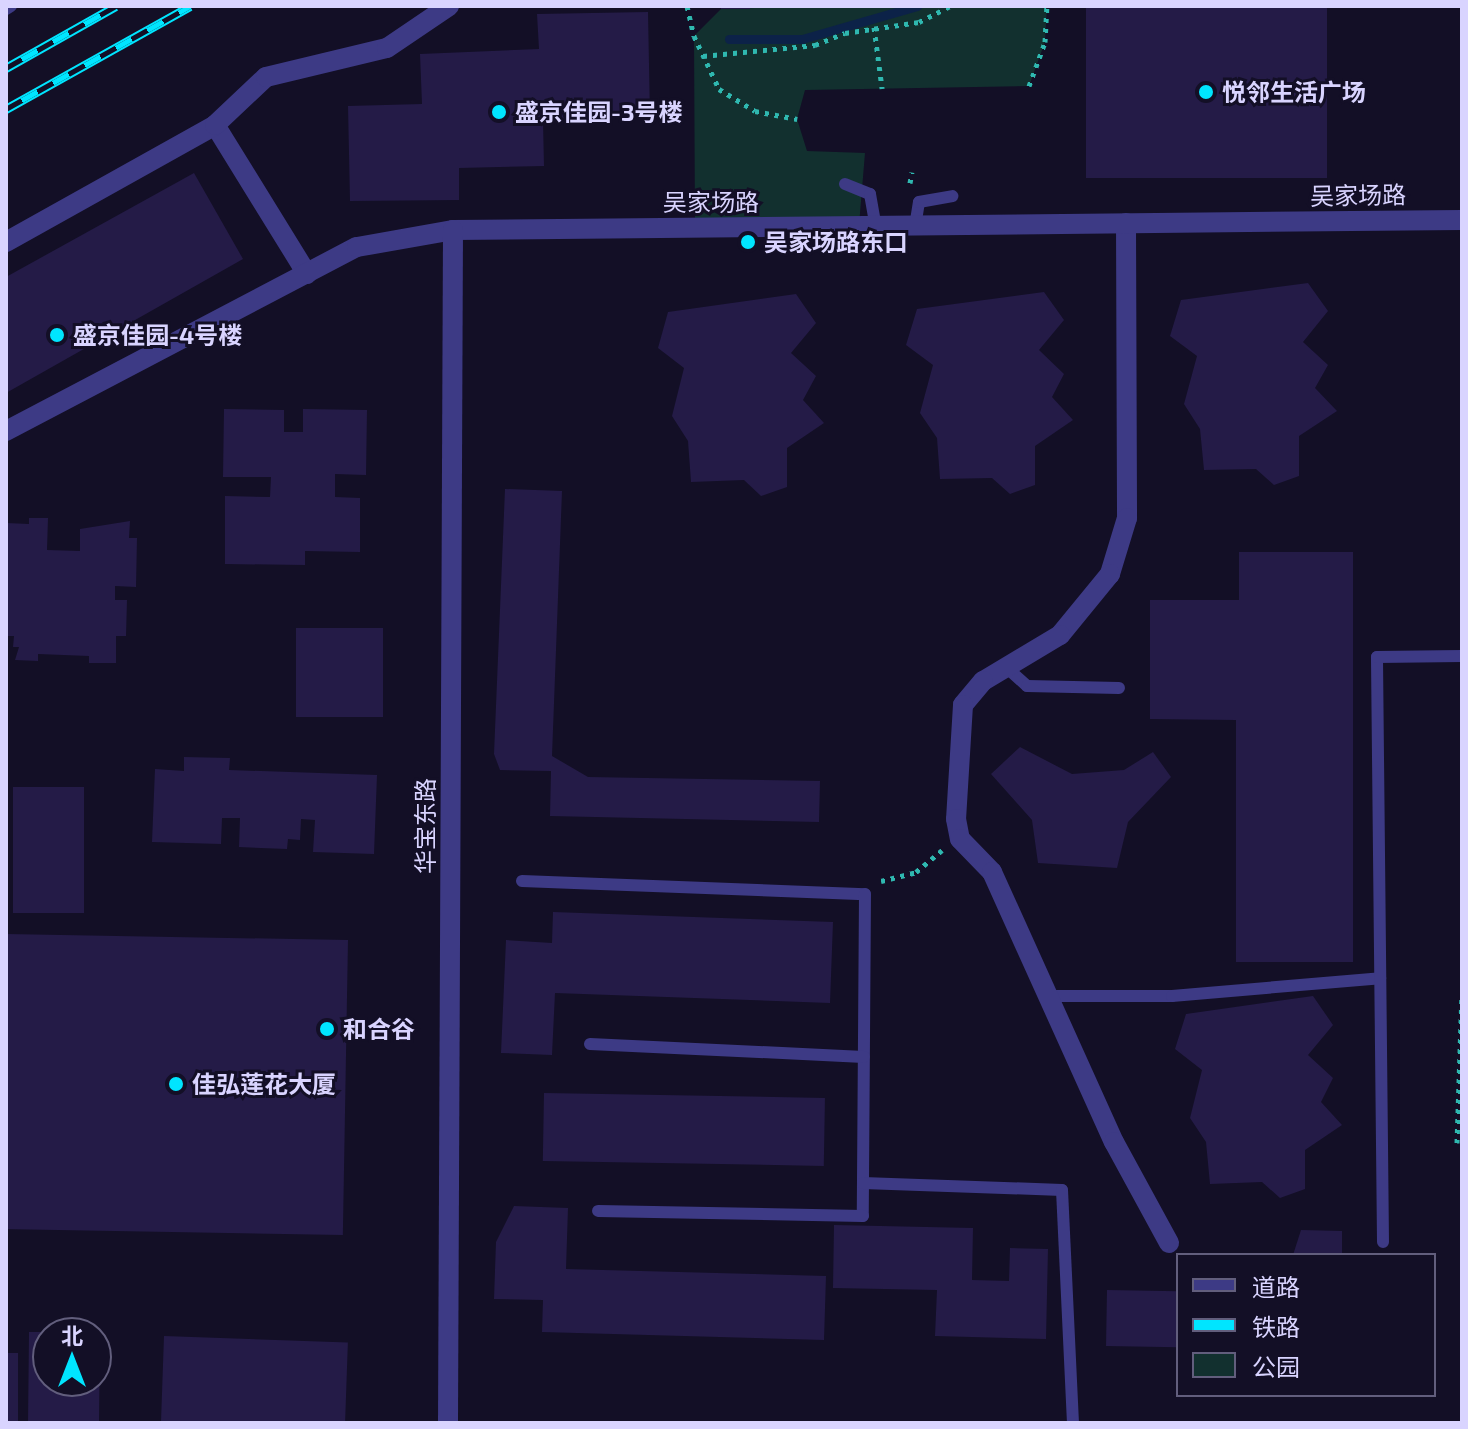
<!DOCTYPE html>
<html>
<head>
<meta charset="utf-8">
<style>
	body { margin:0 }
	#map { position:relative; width:1468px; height:1429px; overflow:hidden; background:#130f26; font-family:"Exo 2","Noto Sans SC",sans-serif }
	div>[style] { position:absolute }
	.green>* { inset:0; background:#12302f }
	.stream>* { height:9px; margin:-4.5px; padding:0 4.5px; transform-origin:4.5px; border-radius:4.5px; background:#0c2248 }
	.building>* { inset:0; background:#241b47; transform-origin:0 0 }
	.path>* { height:5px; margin-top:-2.5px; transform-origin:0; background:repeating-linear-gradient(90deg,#2fb8b0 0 4px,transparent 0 10px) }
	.service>* { height:12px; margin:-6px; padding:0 6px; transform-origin:6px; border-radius:6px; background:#3d3a85 }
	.minor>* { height:20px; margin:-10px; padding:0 10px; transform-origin:10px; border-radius:10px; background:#3d3a85 }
	.tertiary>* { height:20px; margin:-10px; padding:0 10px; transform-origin:10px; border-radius:10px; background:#3d3a85 }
	.rail>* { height:9px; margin-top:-4.5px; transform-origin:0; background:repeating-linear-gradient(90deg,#130f26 0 18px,#00e5ff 0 36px); box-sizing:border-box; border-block:2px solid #00e5ff }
	.dots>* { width:22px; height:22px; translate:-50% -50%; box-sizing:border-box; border:4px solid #130f26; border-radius:50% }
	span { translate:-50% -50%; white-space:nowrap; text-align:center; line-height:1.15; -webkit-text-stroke:6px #130f26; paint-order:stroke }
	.poi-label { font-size:24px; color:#d9d4ff; font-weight:700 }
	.left { translate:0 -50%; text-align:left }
	.street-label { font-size:24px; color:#d9d4ff }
	.frame { position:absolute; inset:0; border:8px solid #d9d4ff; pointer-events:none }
	.legend { position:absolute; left:1176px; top:1253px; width:260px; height:144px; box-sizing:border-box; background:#130f26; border:2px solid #625e7d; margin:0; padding:10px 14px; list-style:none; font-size:24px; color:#d9d4ff }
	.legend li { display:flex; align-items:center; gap:16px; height:40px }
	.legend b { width:40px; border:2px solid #625e7d }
	.north { position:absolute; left:32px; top:1317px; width:80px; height:80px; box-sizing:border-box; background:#130f26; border:2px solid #625e7d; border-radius:50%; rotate:0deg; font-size:22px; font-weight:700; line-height:32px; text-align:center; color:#d9d4ff }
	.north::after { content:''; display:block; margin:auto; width:28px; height:36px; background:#00e5ff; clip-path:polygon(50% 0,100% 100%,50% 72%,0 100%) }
</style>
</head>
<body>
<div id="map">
	<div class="green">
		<div style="clip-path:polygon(830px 6px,1047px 6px,1045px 42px,1029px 86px,805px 90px,797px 119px,807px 151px,865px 153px,859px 225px,695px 228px,694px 36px,721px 9px)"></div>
	</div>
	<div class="stream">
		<div style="left:729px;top:39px;width:73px"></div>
		<div style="left:802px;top:39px;width:120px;rotate:-16deg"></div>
	</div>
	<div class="building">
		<div style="left:721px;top:6px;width:29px;height:3px"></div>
		<div style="left:1086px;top:6px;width:241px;height:172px"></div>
		<div style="clip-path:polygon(648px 12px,650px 117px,543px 121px,544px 166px,459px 168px,459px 200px,350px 201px,348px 106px,422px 104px,420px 54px,539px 49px,537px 14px)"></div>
		<div style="clip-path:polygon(194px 173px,243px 259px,6px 393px,6px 277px)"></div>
		<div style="clip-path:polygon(1308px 283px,1328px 311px,1303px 342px,1328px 365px,1315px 388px,1337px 411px,1299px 436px,1299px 476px,1274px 485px,1256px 469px,1204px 470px,1200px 429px,1184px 404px,1197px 356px,1170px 336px,1181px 300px)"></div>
		<div style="clip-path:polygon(1044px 292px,1064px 320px,1039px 350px,1064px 374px,1052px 397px,1073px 420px,1035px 446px,1035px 485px,1010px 494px,992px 478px,940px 479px,937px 438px,920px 413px,933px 365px,906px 345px,917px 309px)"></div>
		<div style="clip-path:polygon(796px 294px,816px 323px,791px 353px,816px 376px,803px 400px,824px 423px,787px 448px,787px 487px,761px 496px,744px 480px,691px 482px,688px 441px,672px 416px,684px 368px,658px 348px,668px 312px)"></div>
		<div style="clip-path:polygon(224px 409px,284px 410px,284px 432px,303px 432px,303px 409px,367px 410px,366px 475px,335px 474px,335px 497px,360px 498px,360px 552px,305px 551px,305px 565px,225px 564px,225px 496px,270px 497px,271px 477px,223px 477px)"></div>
		<div style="clip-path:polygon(505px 489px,562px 491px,552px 756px,588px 777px,820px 781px,819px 822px,550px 816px,551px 771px,500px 770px,494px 754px)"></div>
		<div style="clip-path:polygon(29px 518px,48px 518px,47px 550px,80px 551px,80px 529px,130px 521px,129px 538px,137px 538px,136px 587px,115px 586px,115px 600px,127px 600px,126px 636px,116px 636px,116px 663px,89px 663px,89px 656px,38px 654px,38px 661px,15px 660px,19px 647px,13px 647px,14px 636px,6px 636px,6px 523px,29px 524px)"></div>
		<div style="clip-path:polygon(1239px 552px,1353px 552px,1353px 962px,1236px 962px,1236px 720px,1150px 719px,1150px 600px,1239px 600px)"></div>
		<div style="left:383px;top:628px;width:89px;height:87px;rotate:90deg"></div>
		<div style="clip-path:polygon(1020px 747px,1072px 774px,1124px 770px,1153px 752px,1171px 777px,1128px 822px,1117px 868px,1038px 863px,1032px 820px,991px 774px)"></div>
		<div style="clip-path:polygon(184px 757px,230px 758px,229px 770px,377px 775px,374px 854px,313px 852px,315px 820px,301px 819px,300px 840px,288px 839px,287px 849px,239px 847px,240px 818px,222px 818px,221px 844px,152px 842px,155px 769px,184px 771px)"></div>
		<div style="left:13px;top:787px;width:71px;height:126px"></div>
		<div style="clip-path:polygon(553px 912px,833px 922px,830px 1003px,555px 993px,552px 1055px,501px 1053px,506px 940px,552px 943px)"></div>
		<div style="left:348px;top:940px;width:295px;height:342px;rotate:91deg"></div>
		<div style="clip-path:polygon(1313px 996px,1333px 1025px,1308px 1055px,1333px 1078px,1321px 1102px,1342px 1125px,1305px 1150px,1305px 1189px,1280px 1198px,1262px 1182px,1210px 1184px,1206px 1142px,1190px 1118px,1202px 1070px,1175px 1049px,1186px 1014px)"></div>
		<div style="left:544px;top:1093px;width:281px;height:68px;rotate:1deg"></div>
		<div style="clip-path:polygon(514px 1206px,568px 1208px,566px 1269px,826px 1276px,824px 1340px,542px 1332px,543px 1300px,494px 1299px,496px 1242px)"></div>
		<div style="clip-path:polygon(834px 1225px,973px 1228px,972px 1280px,1009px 1281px,1010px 1248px,1048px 1249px,1046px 1339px,935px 1336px,937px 1290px,833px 1288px)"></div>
		<div style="clip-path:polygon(1301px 1230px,1342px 1231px,1342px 1255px,1293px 1255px)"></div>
		<div style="left:1107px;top:1290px;width:71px;height:56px;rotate:1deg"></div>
		<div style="clip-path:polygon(29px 1332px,48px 1332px,48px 1381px,96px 1381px,96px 1333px,100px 1333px,99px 1423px,28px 1423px)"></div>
		<div style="left:164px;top:1336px;width:184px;height:87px;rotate:2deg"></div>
		<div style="left:6px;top:1353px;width:12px;height:70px"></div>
	</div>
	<div class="path">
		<div style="left:687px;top:6px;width:31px;rotate:77deg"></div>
		<div style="left:694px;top:36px;width:59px;rotate:64.7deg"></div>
		<div style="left:719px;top:89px;width:42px;rotate:31.4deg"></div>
		<div style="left:755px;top:111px;width:43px;rotate:10.8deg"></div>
		<div style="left:874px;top:27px;width:62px;rotate:82.5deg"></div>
		<div style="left:703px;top:56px;width:113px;rotate:-5.6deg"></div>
		<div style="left:815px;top:45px;width:32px;rotate:-22deg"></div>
		<div style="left:845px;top:33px;width:75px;rotate:-8.5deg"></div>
		<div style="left:919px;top:22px;width:35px;rotate:-27deg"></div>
		<div style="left:1029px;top:86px;width:47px;rotate:-70deg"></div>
		<div style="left:1045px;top:42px;width:36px;rotate:-87deg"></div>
		<div style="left:910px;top:183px;width:11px;rotate:-80deg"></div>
		<div style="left:881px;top:881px;width:36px;rotate:-14deg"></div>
		<div style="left:916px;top:872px;width:34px;rotate:-40deg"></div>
		<div style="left:1457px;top:1143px;width:148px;rotate:-88.1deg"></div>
	</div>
	<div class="service">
		<div style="left:6px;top:9px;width:6px;rotate:-31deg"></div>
		<div style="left:845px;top:184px;width:27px;rotate:22deg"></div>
		<div style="left:870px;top:194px;width:35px;rotate:80deg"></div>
		<div style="left:915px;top:227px;width:25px;rotate:-81deg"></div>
		<div style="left:919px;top:202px;width:34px;rotate:-10deg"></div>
		<div style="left:1006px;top:667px;width:28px;rotate:42deg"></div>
		<div style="left:1027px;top:686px;width:92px;rotate:1.2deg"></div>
		<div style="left:522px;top:881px;width:343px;rotate:2.2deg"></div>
		<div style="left:865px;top:894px;width:322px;rotate:90.4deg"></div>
		<div style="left:863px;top:1216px;width:265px;rotate:-178.9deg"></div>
		<div style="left:1051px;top:996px;width:121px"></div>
		<div style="left:1172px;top:996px;width:209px;rotate:-4.9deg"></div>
		<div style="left:590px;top:1044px;width:274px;rotate:2.7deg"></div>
		<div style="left:863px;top:1183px;width:199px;rotate:2deg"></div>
		<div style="left:1062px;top:1190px;width:233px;rotate:87.3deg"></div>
		<div style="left:1383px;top:1242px;width:585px;rotate:-90.59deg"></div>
		<div style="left:1377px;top:657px;width:85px;rotate:-0.7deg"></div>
	</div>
	<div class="minor">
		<div style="left:215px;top:125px;width:175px;rotate:58.3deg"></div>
		<div style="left:1126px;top:223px;width:295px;rotate:89.8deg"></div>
		<div style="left:1127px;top:518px;width:59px;rotate:106.9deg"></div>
		<div style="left:1110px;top:574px;width:79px;rotate:129.3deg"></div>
		<div style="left:1060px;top:635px;width:90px;rotate:149.1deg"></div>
		<div style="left:983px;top:681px;width:31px;rotate:130deg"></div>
		<div style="left:963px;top:705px;width:114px;rotate:93.5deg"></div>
		<div style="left:956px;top:819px;width:20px;rotate:79deg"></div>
		<div style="left:960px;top:839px;width:46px;rotate:45.9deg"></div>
		<div style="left:992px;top:872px;width:296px;rotate:65.7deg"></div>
		<div style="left:1114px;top:1142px;width:115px;rotate:61.4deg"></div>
		<div style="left:6px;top:242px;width:240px;rotate:-29.2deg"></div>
		<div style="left:215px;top:125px;width:70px;rotate:-43.3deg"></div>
		<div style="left:266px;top:77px;width:124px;rotate:-13.5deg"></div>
		<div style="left:387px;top:48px;width:75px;rotate:-34.1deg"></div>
	</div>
	<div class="tertiary">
		<div style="left:6px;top:431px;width:396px;rotate:-27.7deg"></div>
		<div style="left:357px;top:247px;width:97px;rotate:-10deg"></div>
		<div style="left:453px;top:230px;width:1009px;rotate:-0.57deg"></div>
		<div style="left:448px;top:1423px;width:1193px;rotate:-89.76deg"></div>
	</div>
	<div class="rail">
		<div style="left:6px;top:68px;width:126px;rotate:-29.4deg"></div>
		<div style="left:6px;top:109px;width:211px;rotate:-29.2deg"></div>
	</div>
	<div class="dots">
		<div style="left:1206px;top:92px;background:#00e5ff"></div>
		<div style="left:499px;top:112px;background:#00e5ff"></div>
		<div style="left:748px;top:242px;background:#00e5ff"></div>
		<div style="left:57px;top:335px;background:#00e5ff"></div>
		<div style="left:327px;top:1029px;background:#00e5ff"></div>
		<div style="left:176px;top:1084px;background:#00e5ff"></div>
	</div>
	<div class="poi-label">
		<span class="left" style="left:1222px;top:92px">悦邻生活广场</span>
		<span class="left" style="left:515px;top:112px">盛京佳园-3号楼</span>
		<span class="left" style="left:764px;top:242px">吴家场路东口</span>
		<span class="left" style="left:73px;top:335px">盛京佳园-4号楼</span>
		<span class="left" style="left:343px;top:1029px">和合谷</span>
		<span class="left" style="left:192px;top:1084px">佳弘莲花大厦</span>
	</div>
	<div class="street-label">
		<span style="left:1358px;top:195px;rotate:-1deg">吴家场路</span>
		<span style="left:711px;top:202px">吴家场路</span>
		<span style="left:425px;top:826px;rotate:-90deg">华宝东路</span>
	</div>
	<div class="frame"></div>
	<ul class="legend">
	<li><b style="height:10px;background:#3d3a85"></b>道路</li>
	<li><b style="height:10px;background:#00e5ff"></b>铁路</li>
	<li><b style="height:22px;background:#12302f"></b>公园</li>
	</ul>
	<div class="north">北</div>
</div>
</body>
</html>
